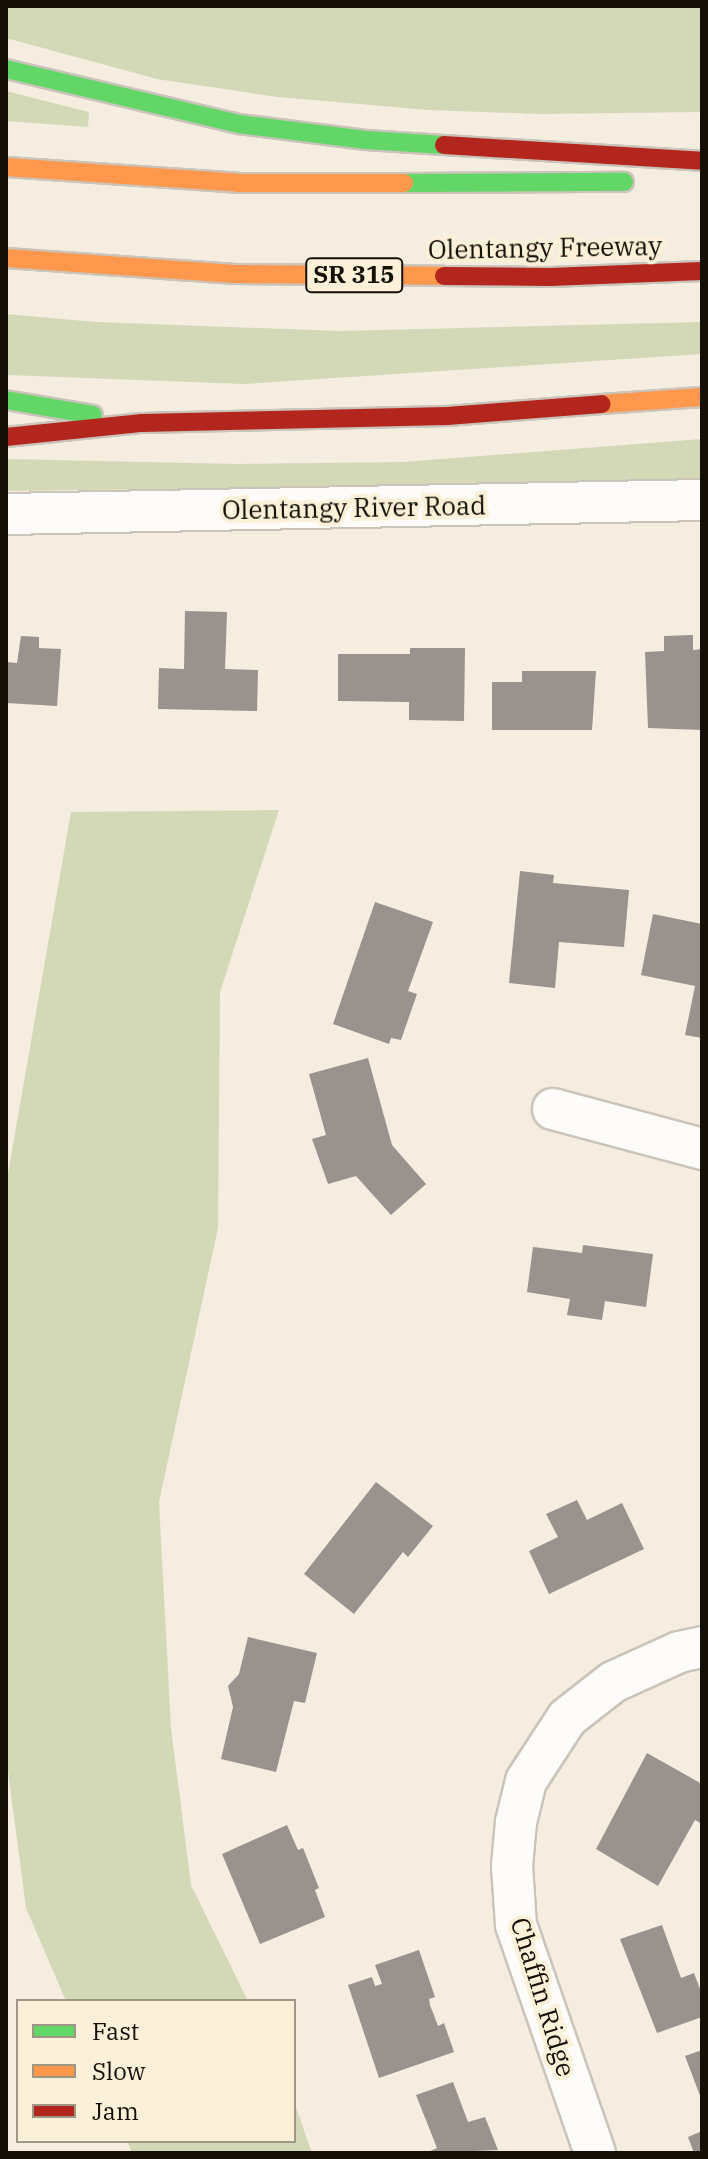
<!DOCTYPE html>
<html>
<head>
<meta charset="utf-8">
<style>
	body { margin:0 }
	#map { position:relative; width:708px; height:2159px; overflow:hidden; background:#f4ede0; font-family:"IBM Plex Serif",serif }
	div>[style] { position:absolute }
	.green>* { inset:0; background:#d3d9b7 }
	.building>* { inset:0; background:#99928e }
	.roads { filter:drop-shadow(2px 0 #cac4ba) drop-shadow(-2px 0 #cac4ba) drop-shadow(0 2px #cac4ba) drop-shadow(0 -2px #cac4ba) }
	.street>* { height:40px; margin:-20px; padding:0 20px; transform-origin:20px; border-radius:20px; background:#fdfcfa }
	.fast>* { height:18px; margin:-9px; padding:0 9px; transform-origin:9px; border-radius:9px; background:#63d668 }
	.slow>* { height:18px; margin:-9px; padding:0 9px; transform-origin:9px; border-radius:9px; background:#ff974d }
	.jam>* { height:18px; margin:-9px; padding:0 9px; transform-origin:9px; border-radius:9px; background:#b3261e }
	span { translate:-50% -50%; white-space:nowrap; text-align:center; line-height:1.15; -webkit-text-stroke:8px #fcf0d8; paint-order:stroke }
	.shield-label span { padding:2px 6px; background:#fcf0d8; border:2px solid; border-radius:6px; -webkit-text-stroke-width:0 }
	.shield-label { font-size:24px; color:#141008; font-weight:700 }
	.street-label { font-size:26px; color:#141008 }
	.frame { position:absolute; inset:0; border:8px solid #141008; pointer-events:none }
	.legend { position:absolute; left:16px; top:1999px; width:280px; height:144px; box-sizing:border-box; background:#fcf0d8; border:2px solid #9f9685; margin:0; padding:10px 14px; list-style:none; font-size:24px; color:#141008 }
	.legend li { display:flex; align-items:center; gap:16px; height:40px }
	.legend b { width:40px; border:2px solid #9f9685 }
</style>
</head>
<body>
<div id="map">
	<div class="green">
		<div style="clip-path:polygon(6px 6px,702px 6px,702px 112px,539px 114px,429px 110px,278px 97px,157px 79px,6px 38px)"></div>
		<div style="clip-path:polygon(6px 91px,89px 112px,88px 127px,6px 121px)"></div>
		<div style="clip-path:polygon(6px 314px,96px 322px,340px 331px,702px 322px,702px 354px,244px 384px,8px 375px)"></div>
		<div style="clip-path:polygon(702px 439px,702px 482px,6px 491px,6px 459px,237px 464px,403px 462px)"></div>
		<div style="clip-path:polygon(279px 810px,220px 992px,218px 1228px,159px 1502px,171px 1728px,191px 1885px,248px 2001px,66px 2001px,26px 1908px,6px 1756px,6px 1185px,71px 812px)"></div>
		<div style="clip-path:polygon(294px 2102px,312px 2153px,132px 2153px,127px 2141px,294px 2141px)"></div>
	</div>
	<div class="building">
		<div style="clip-path:polygon(185px 611px,227px 612px,225px 669px,258px 670px,257px 711px,158px 709px,159px 668px,184px 669px)"></div>
		<div style="clip-path:polygon(693px 635px,693px 650px,702px 649px,702px 730px,648px 728px,645px 652px,664px 651px,664px 636px)"></div>
		<div style="clip-path:polygon(21px 636px,39px 637px,39px 648px,61px 649px,57px 706px,6px 703px,6px 662px,17px 663px)"></div>
		<div style="clip-path:polygon(410px 648px,465px 648px,464px 721px,409px 720px,409px 702px,338px 701px,338px 654px,410px 654px)"></div>
		<div style="clip-path:polygon(522px 671px,596px 671px,592px 730px,492px 730px,492px 682px,522px 682px)"></div>
		<div style="clip-path:polygon(520px 871px,554px 875px,553px 883px,629px 890px,624px 947px,559px 942px,555px 988px,509px 983px)"></div>
		<div style="clip-path:polygon(375px 902px,433px 922px,408px 991px,417px 994px,401px 1040px,391px 1038px,389px 1044px,333px 1024px)"></div>
		<div style="clip-path:polygon(653px 914px,702px 924px,702px 1038px,685px 1035px,695px 986px,641px 975px)"></div>
		<div style="clip-path:polygon(368px 1058px,392px 1145px,426px 1184px,391px 1215px,356px 1176px,328px 1184px,312px 1139px,326px 1135px,309px 1074px)"></div>
		<div style="clip-path:polygon(583px 1245px,653px 1254px,646px 1307px,605px 1301px,602px 1320px,567px 1315px,570px 1299px,527px 1292px,533px 1247px,582px 1253px)"></div>
		<div style="clip-path:polygon(376px 1482px,433px 1526px,408px 1557px,403px 1552px,354px 1614px,304px 1574px)"></div>
		<div style="clip-path:polygon(577px 1500px,587px 1520px,622px 1503px,644px 1549px,549px 1594px,529px 1551px,558px 1537px,546px 1514px)"></div>
		<div style="clip-path:polygon(248px 1637px,317px 1653px,305px 1703px,294px 1701px,276px 1772px,221px 1759px,233px 1707px,228px 1686px,239px 1674px)"></div>
		<div style="clip-path:polygon(647px 1753px,702px 1784px,702px 1824px,695px 1820px,658px 1886px,596px 1849px)"></div>
		<div style="clip-path:polygon(287px 1825px,298px 1850px,303px 1848px,319px 1888px,315px 1890px,325px 1917px,260px 1944px,222px 1854px)"></div>
		<div style="clip-path:polygon(662px 1925px,681px 1978px,694px 1973px,702px 1994px,702px 2017px,657px 2033px,620px 1939px)"></div>
		<div style="clip-path:polygon(419px 1950px,435px 1997px,429px 1999px,430px 2005px,438px 2026px,444px 2023px,454px 2052px,379px 2078px,348px 1985px,372px 1977px,375px 1986px,382px 1984px,375px 1965px)"></div>
		<div style="clip-path:polygon(702px 2050px,702px 2101px,685px 2056px)"></div>
		<div style="clip-path:polygon(453px 2082px,468px 2122px,485px 2117px,498px 2150px,426px 2153px,437px 2148px,416px 2095px)"></div>
		<div style="clip-path:polygon(702px 2131px,702px 2153px,694px 2153px,688px 2137px)"></div>
	</div>
	<div class="roads">
		<div class="street">
			<div style="left:6px;top:514px;width:696px;rotate:-1.15deg"></div>
			<div style="left:553px;top:1109px;width:154px;rotate:15deg"></div>
			<div style="left:595px;top:2153px;width:241px;rotate:-109.1deg"></div>
			<div style="left:516px;top:1925px;width:59px;rotate:-93.9deg"></div>
			<div style="left:512px;top:1866px;width:44px;rotate:-84.8deg"></div>
			<div style="left:516px;top:1822px;width:42px;rotate:-76.3deg"></div>
			<div style="left:526px;top:1781px;width:75px;rotate:-56.9deg"></div>
			<div style="left:567px;top:1718px;width:58px;rotate:-38deg"></div>
			<div style="left:613px;top:1682px;width:72px;rotate:-24.4deg"></div>
			<div style="left:679px;top:1652px;width:24px;rotate:-12deg"></div>
		</div>
		<div class="fast">
			<div style="left:6px;top:69px;width:239px;rotate:13.3deg"></div>
			<div style="left:239px;top:124px;width:128px;rotate:7.2deg"></div>
			<div style="left:366px;top:140px;width:78px;rotate:3.7deg"></div>
			<div style="left:404px;top:183px;width:220px;rotate:-0.3deg"></div>
			<div style="left:6px;top:400px;width:88px;rotate:9.8deg"></div>
		</div>
		<div class="slow">
			<div style="left:6px;top:167px;width:233px;rotate:3.9deg"></div>
			<div style="left:238px;top:183px;width:166px"></div>
			<div style="left:6px;top:258px;width:230px;rotate:4deg"></div>
			<div style="left:235px;top:274px;width:209px;rotate:0.5deg"></div>
			<div style="left:602px;top:404px;width:100px;rotate:-4deg"></div>
		</div>
		<div class="jam">
			<div style="left:444px;top:145px;width:258px;rotate:3.5deg"></div>
			<div style="left:444px;top:276px;width:106px;rotate:0.5deg"></div>
			<div style="left:550px;top:277px;width:152px;rotate:-2.3deg"></div>
			<div style="left:6px;top:437px;width:137px;rotate:-5.9deg"></div>
			<div style="left:142px;top:423px;width:305px;rotate:-1.3deg"></div>
			<div style="left:447px;top:416px;width:155px;rotate:-4.4deg"></div>
		</div>
	</div>
	<div class="shield-label">
		<span style="left:354px;top:275px">SR 315</span>
	</div>
	<div class="street-label">
		<span style="left:545px;top:248px;rotate:-1deg">Olentangy Freeway</span>
		<span style="left:354px;top:508px;rotate:-1deg">Olentangy River Road</span>
		<span style="left:543px;top:1997px;rotate:73deg">Chaffin Ridge</span>
	</div>
	<div class="frame"></div>
	<ul class="legend">
	<li><b style="height:10px;background:#63d668"></b>Fast</li>
	<li><b style="height:10px;background:#ff974d"></b>Slow</li>
	<li><b style="height:10px;background:#b3261e"></b>Jam</li>
	</ul>
</div>
</body>
</html>
